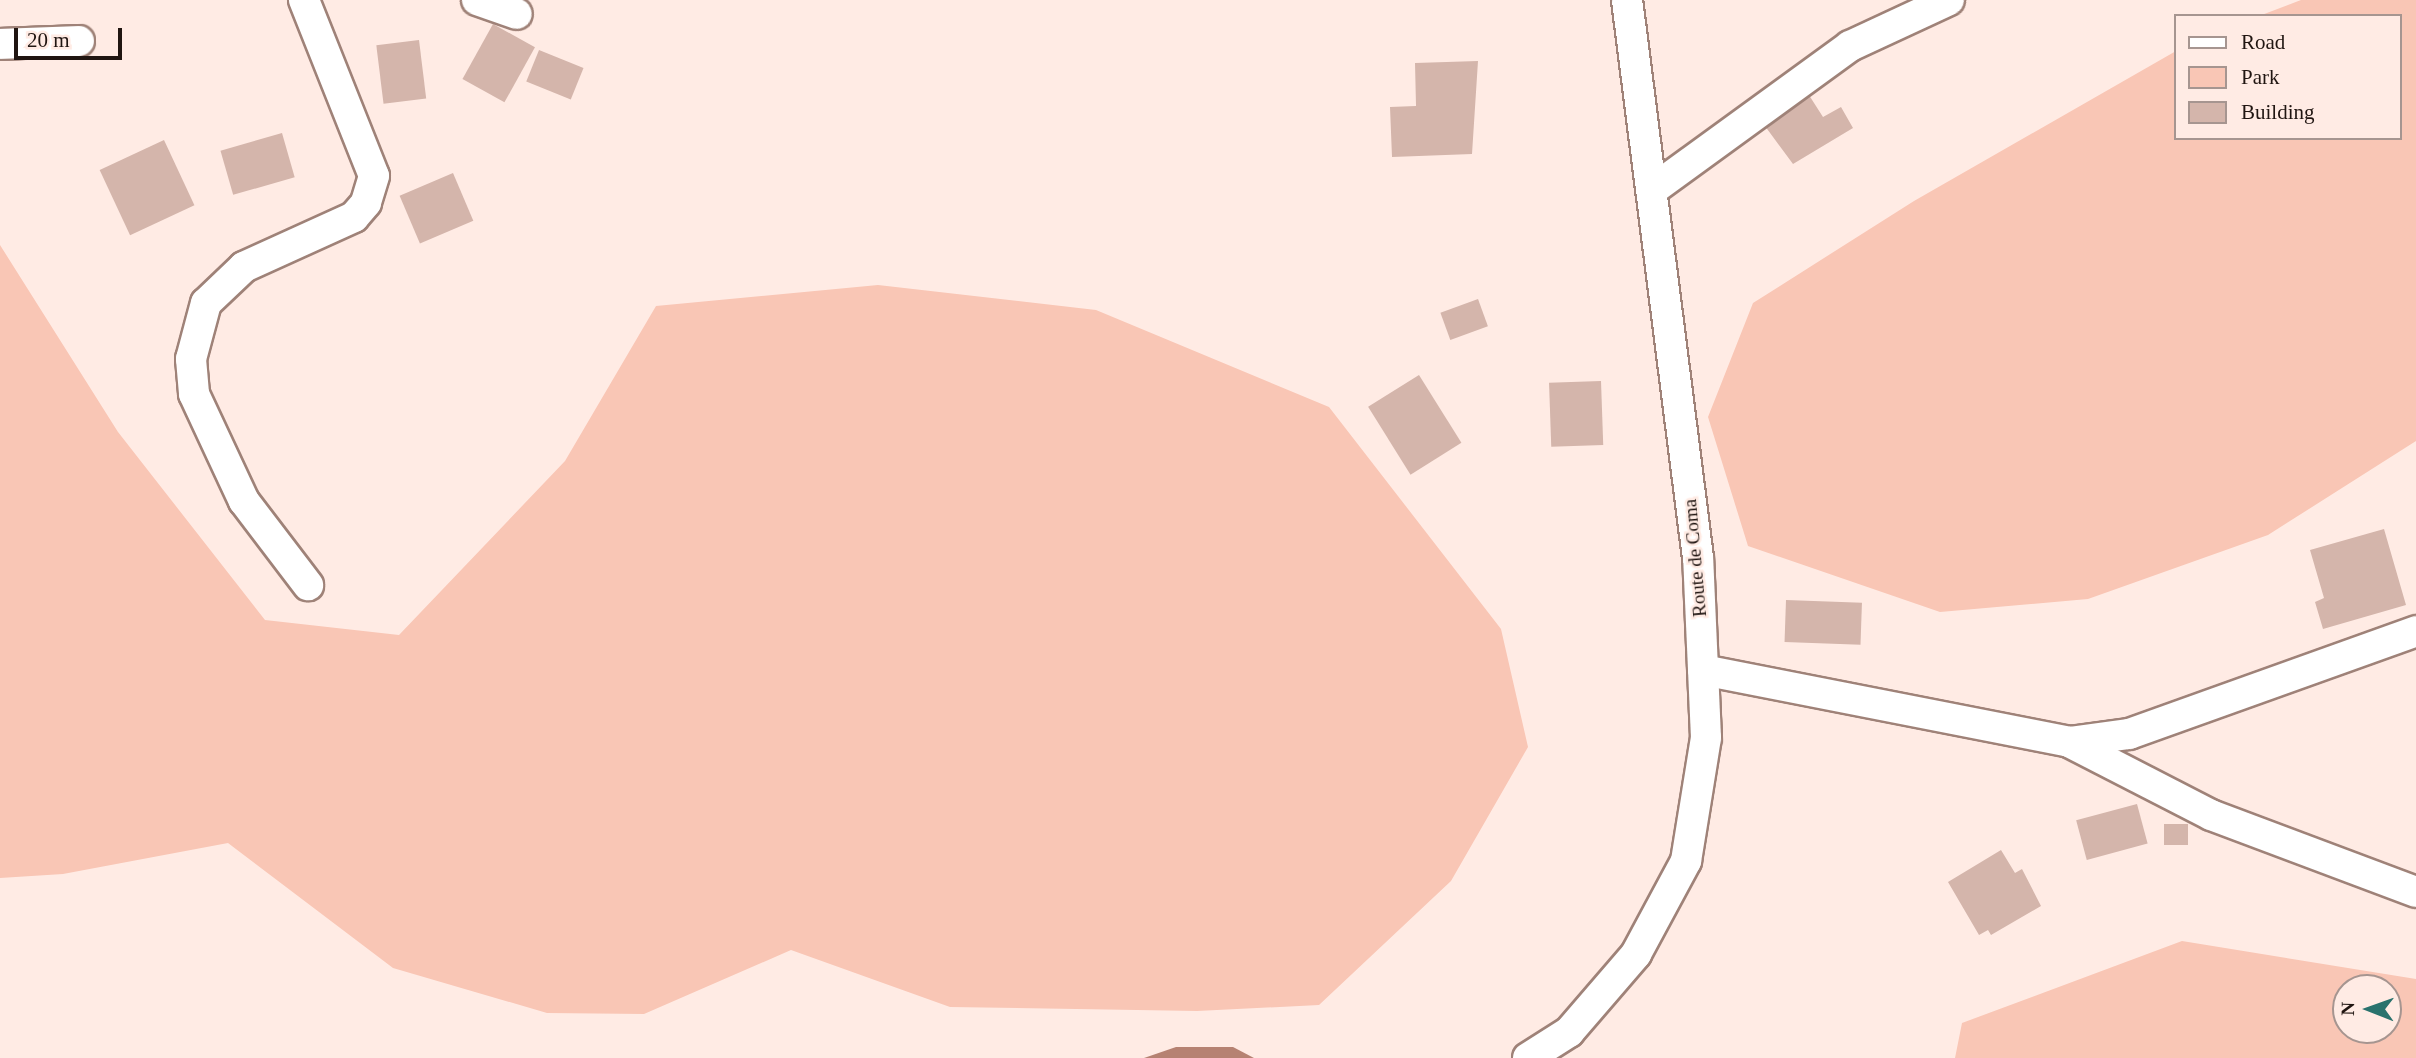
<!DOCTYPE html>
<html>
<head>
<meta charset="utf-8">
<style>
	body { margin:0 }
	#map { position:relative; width:2416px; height:1058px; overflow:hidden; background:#ffebe4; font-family:Georgia,serif }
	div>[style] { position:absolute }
	.green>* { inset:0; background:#f9c6b5 }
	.water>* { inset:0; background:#b68272 }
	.building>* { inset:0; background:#d4b5ab; transform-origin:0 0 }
	.roads { filter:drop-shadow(2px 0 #9f8278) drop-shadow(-2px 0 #9f8278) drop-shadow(0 2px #9f8278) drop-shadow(0 -2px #9f8278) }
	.minor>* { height:30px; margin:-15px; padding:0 15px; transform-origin:15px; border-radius:15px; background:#fff }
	span { translate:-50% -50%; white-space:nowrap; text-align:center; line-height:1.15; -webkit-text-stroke:5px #ffebe4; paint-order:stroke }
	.street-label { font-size:19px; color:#201511 }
	.legend { position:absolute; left:2174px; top:14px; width:228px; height:126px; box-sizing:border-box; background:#ffebe4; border:2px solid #a69590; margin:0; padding:9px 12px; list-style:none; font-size:21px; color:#201511 }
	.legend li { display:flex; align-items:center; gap:14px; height:35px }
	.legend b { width:35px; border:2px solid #a69590 }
	.north { position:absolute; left:2332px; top:974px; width:70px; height:70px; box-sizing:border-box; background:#ffebe4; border:2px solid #a69590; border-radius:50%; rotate:271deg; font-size:19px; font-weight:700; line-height:28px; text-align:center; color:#201511 }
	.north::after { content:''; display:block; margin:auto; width:24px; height:32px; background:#29726d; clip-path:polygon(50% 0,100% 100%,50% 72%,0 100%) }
	.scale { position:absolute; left:14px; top:28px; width:108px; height:32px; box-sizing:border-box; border:4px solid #201511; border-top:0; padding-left:9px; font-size:21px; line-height:24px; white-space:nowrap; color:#201511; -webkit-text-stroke:5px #ffebe4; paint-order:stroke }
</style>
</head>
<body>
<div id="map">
	<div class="green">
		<div style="clip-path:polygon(2301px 0,2416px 0,2416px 441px,2268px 535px,2088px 599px,1940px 612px,1748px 546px,1708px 417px,1753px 303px,1914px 201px,2176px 51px,2176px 138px,2400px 138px,2400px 16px,2259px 16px)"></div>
		<div style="clip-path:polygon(0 245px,118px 432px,265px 620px,399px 635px,565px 461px,656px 306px,878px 285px,1096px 310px,1329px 407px,1501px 629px,1528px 747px,1451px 881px,1319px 1005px,1197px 1011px,950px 1007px,791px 950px,644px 1014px,547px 1013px,393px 968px,228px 843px,63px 874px,0 878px)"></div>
		<div style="clip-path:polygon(evenodd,2182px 941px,2416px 979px,2416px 1058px,1955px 1058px,1962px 1023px,2182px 941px,2388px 988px,2388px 1030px,2346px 1030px,2346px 988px,2388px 988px)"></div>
	</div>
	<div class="water">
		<div style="clip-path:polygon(1176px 1047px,1233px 1047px,1254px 1058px,1144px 1058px)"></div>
	</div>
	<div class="building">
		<div style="left:493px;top:24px;width:48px;height:63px;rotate:29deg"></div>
		<div style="left:419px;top:40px;width:59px;height:43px;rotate:83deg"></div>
		<div style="left:539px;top:50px;width:48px;height:34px;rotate:22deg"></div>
		<div style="clip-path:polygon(1478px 61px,1472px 154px,1392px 157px,1390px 107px,1416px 106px,1415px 63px)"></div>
		<div style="clip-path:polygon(1807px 92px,1823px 117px,1841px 107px,1853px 128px,1793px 164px,1762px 122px)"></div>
		<div style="left:282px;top:133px;width:46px;height:64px;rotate:74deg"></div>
		<div style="left:164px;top:140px;width:72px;height:71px;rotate:65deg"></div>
		<div style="left:453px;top:173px;width:52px;height:58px;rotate:67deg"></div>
		<div style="left:1478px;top:299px;width:29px;height:40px;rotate:70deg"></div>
		<div style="left:1419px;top:375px;width:80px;height:60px;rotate:58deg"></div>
		<div style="left:1601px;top:381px;width:64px;height:52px;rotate:88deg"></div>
		<div style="clip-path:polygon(2384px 529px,2406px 605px,2323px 629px,2315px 602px,2324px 598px,2310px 550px)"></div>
		<div style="left:1786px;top:600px;width:76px;height:42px;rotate:2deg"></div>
		<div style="left:2137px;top:804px;width:41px;height:63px;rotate:75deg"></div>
		<div style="left:2164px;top:824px;width:24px;height:21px"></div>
		<div style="clip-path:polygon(2001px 850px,2015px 873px,2022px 869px,2041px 906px,1991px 935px,1988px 930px,1979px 935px,1948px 882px)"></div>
	</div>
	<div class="roads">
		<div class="minor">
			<div style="left:304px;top:0;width:189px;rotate:68.3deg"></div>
			<div style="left:374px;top:176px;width:28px;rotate:107deg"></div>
			<div style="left:366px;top:203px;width:18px;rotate:131deg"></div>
			<div style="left:354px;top:217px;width:121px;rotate:155.6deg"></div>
			<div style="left:244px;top:267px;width:52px;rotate:136.5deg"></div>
			<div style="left:206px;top:303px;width:58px;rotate:105deg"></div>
			<div style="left:191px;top:359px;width:35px;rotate:85deg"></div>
			<div style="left:194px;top:394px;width:118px;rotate:65deg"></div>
			<div style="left:244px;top:501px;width:106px;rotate:52.7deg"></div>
			<div style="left:477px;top:0;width:42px;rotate:19.3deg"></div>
			<div style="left:0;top:44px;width:79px;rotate:-2.2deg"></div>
			<div style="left:1652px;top:190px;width:245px;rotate:-36deg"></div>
			<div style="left:1850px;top:46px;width:109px;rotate:-24.9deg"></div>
			<div style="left:1703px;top:670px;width:373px;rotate:11.1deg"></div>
			<div style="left:2069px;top:742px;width:61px;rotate:-7.6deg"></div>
			<div style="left:2129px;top:734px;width:305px;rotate:-19.7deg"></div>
			<div style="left:2069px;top:742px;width:160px;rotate:27.2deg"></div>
			<div style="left:2211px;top:815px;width:219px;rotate:20.6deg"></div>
			<div style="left:1528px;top:1058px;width:49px;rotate:-32.4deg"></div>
			<div style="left:1569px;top:1032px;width:103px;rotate:-49.3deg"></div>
			<div style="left:1636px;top:954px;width:106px;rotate:-61.7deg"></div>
			<div style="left:1686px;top:861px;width:125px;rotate:-80.8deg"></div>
			<div style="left:1706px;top:738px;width:180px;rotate:-92.5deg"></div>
			<div style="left:1698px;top:558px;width:562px;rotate:-97.25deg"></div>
		</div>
	</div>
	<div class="street-label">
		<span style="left:1695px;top:558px;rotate:-95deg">Route de Coma</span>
	</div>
	<ul class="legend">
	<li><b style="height:9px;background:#fff"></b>Road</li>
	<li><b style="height:19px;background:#f9c6b5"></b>Park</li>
	<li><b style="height:19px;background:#d4b5ab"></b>Building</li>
	</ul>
	<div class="north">N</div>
	<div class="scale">20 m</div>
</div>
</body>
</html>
